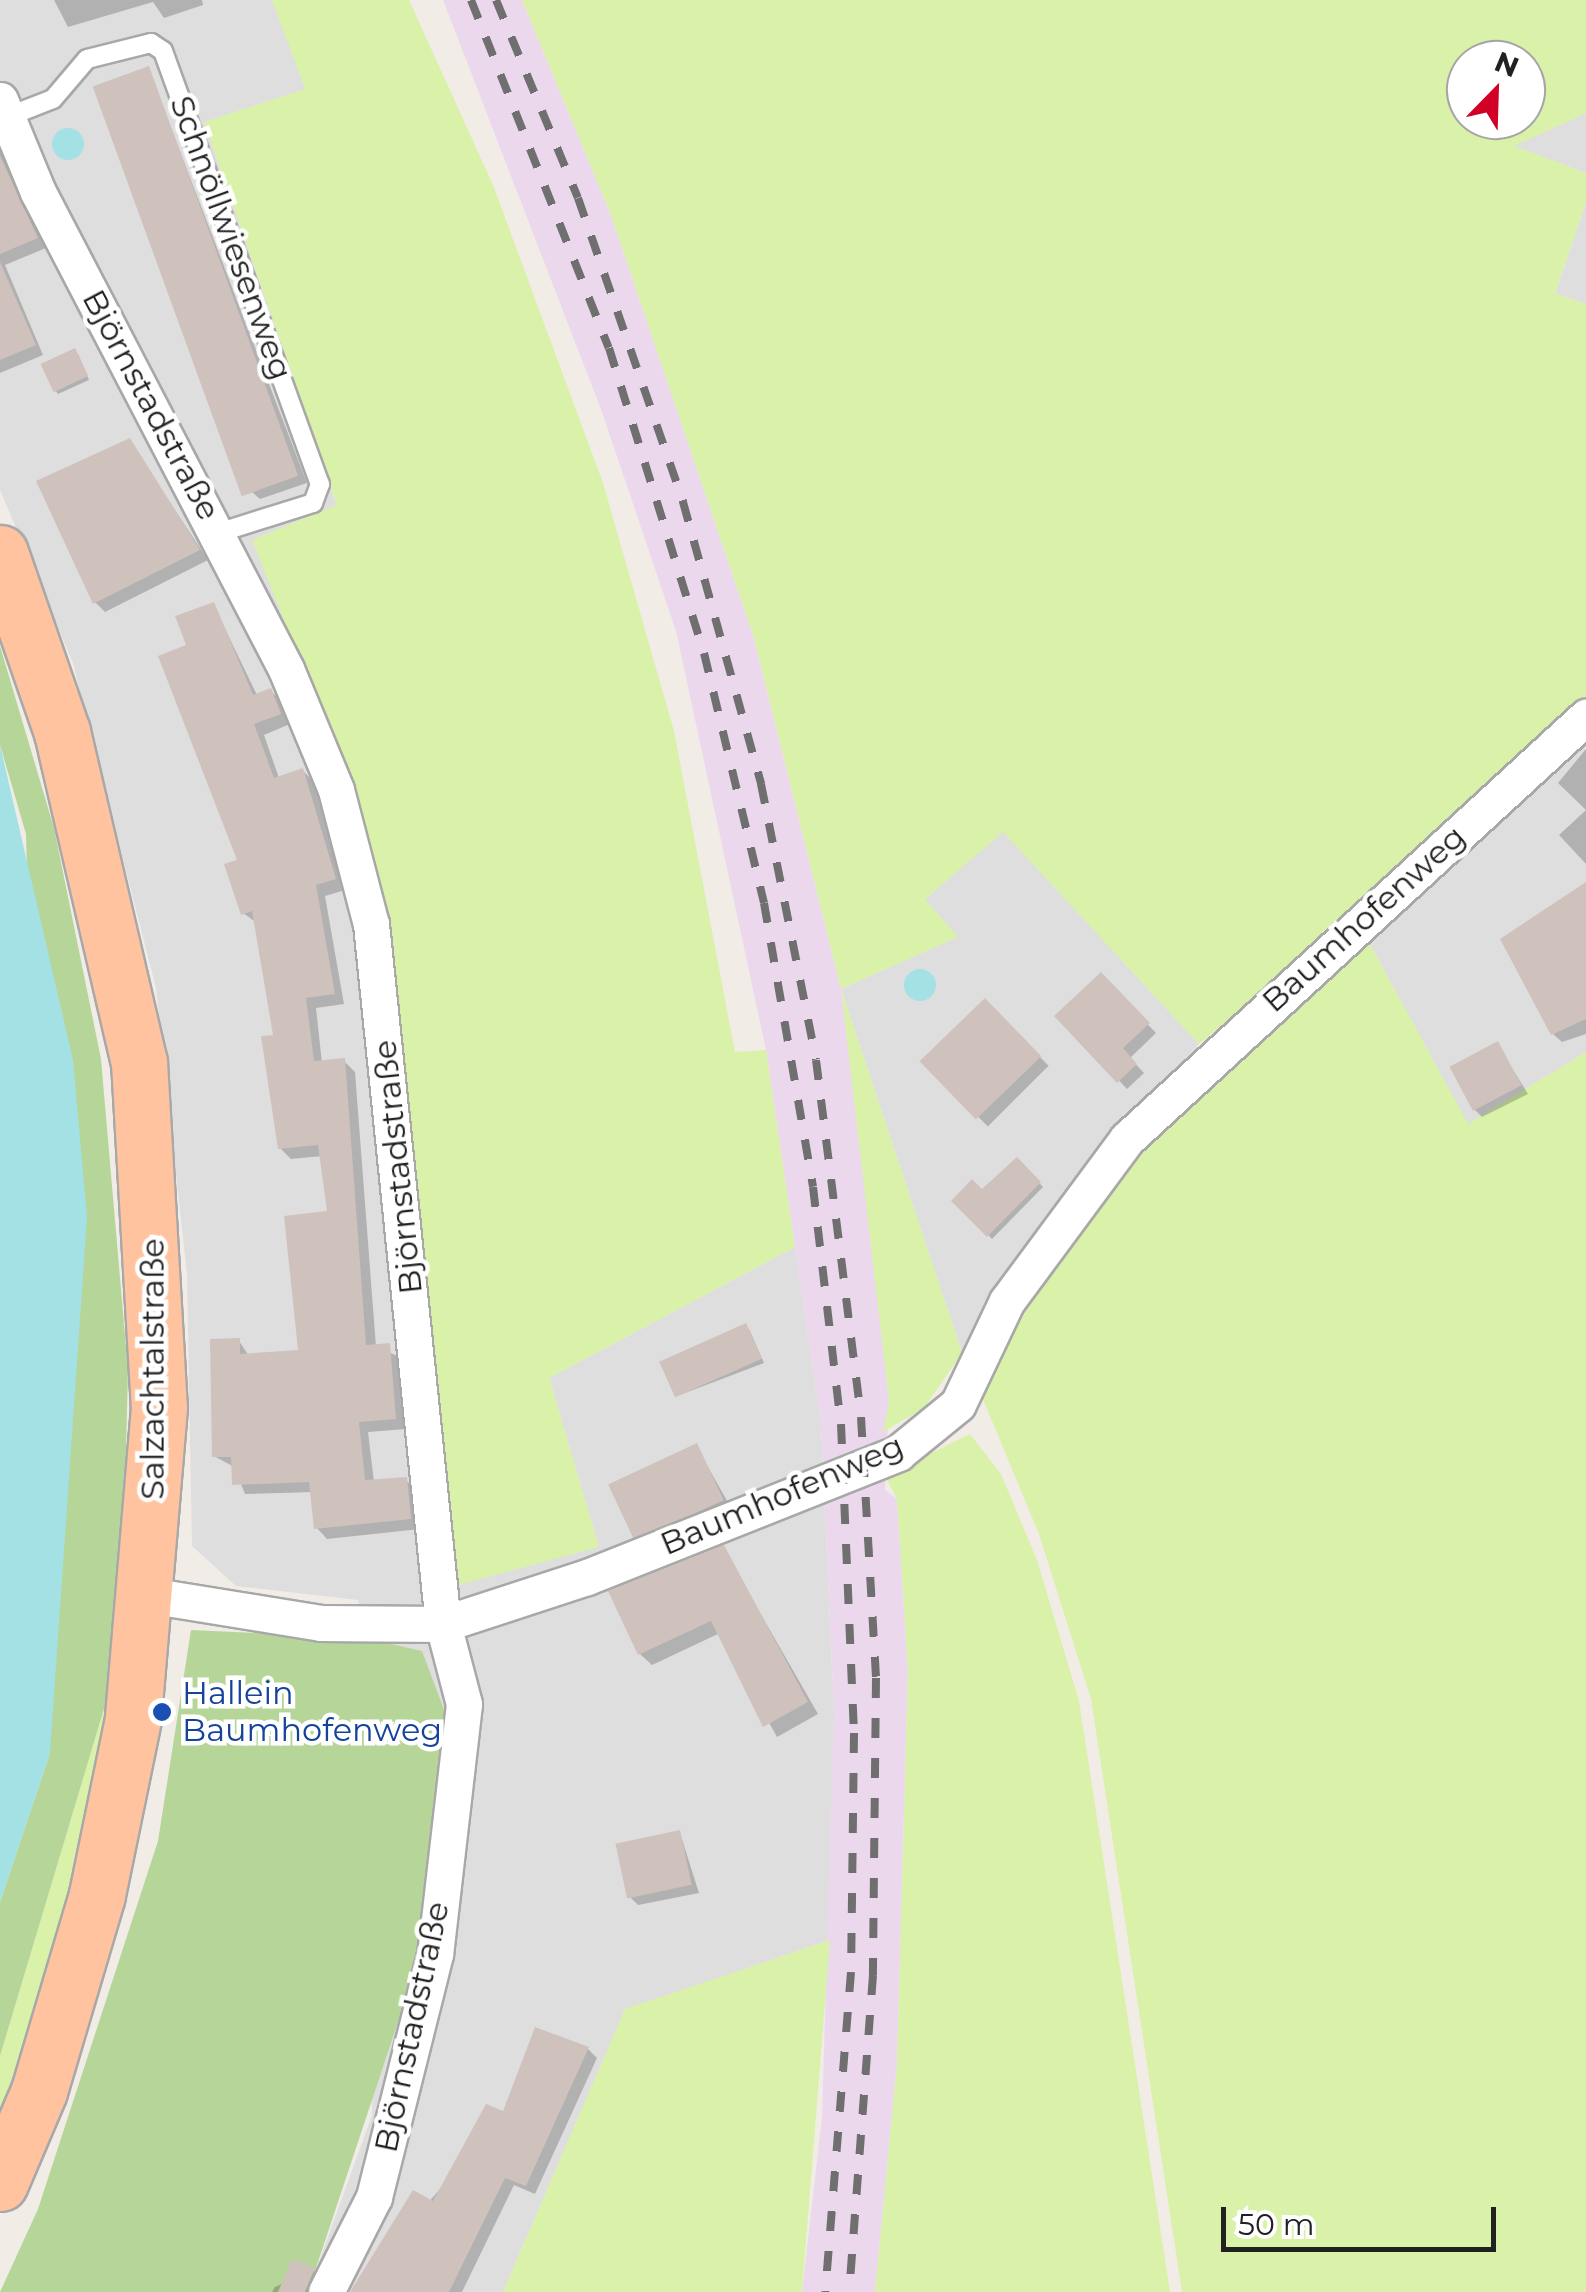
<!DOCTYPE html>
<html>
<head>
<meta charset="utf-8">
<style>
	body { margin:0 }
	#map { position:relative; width:1586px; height:2292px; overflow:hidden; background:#f2ece7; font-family:Montserrat,sans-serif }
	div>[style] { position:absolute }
	.residential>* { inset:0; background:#dfdede }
	.industrial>* { inset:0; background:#ecd8ec }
	.grass>* { inset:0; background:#d9f1a9 }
	.forest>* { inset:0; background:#b5d698 }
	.water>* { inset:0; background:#a3e1e4 }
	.round { border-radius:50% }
	.shadow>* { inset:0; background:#0003; transform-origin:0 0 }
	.building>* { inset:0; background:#cfc1bc; transform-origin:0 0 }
	.roads { filter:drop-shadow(2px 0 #a8a8a8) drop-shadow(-2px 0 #a8a8a8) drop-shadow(0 2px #a8a8a8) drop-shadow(0 -2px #a8a8a8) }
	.lane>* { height:18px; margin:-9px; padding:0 9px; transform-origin:9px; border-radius:9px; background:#fff }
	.street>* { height:35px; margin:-17.5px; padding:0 17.5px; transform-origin:17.5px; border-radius:17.5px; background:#fff }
	.primary>* { height:55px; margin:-27.5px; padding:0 27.5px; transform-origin:27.5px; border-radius:27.5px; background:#ffc49f }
	.rail>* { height:8px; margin-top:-4px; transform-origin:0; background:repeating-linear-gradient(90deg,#6f6f6f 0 20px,transparent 0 40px) }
	.dots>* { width:28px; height:28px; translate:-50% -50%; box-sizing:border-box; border:5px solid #fff; border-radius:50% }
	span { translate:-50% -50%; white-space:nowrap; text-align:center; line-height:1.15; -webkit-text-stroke:9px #fff; paint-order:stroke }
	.street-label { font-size:32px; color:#212121 }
	.transit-label { font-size:32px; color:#164399 }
	.left { translate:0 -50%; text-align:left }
	.north { position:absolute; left:1446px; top:40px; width:100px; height:100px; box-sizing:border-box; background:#fff; border:2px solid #a6a6a6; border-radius:50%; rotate:23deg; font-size:28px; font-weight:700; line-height:40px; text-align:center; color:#212121 }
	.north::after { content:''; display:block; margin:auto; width:35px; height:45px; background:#d20026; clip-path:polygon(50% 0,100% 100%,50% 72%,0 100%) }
	.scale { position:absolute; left:1221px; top:2207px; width:275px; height:45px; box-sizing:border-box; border:5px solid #212121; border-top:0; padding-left:12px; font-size:30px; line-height:35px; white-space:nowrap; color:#212121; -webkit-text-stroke:8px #fff; paint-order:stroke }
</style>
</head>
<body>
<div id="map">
	<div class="residential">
		<div style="clip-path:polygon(0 0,272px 0,285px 31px,306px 89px,205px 122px,337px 506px,253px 540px,341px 763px,383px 923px,421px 1225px,599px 1547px,549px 1378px,795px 1247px,821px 1424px,834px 1712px,830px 1940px,625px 2010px,503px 2292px,308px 2292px,372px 2115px,365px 1638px,358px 1600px,236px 1586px,192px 1546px,187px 1275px,156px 988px,73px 663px,0 490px)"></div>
		<div style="clip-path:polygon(1586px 113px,1586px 173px,1513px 146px)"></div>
		<div style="clip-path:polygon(1586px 202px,1586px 304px,1555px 294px)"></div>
		<div style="clip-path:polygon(1586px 625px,1586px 1052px,1468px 1125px,1365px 935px)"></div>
		<div style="clip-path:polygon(1003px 831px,1199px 1044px,1045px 1217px,962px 1353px,841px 989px,957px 937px,924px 900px)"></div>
	</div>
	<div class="industrial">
		<div style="clip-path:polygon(443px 0,522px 0,611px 215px,754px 638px,841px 989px,871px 1217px,889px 1401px,885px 1490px,897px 1499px,908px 1671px,897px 2064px,875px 2292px,802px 2292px,822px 2117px,834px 1712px,821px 1424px,766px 1050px,676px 631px,602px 412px)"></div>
	</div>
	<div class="grass">
		<div style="clip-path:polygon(272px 0,409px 0,493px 185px,603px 483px,674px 731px,735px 1052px,766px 1050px,795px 1247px,549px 1378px,599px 1547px,458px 1585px,383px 923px,341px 763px,252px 540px,337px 505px,204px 122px,305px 89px)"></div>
		<div style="clip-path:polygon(evenodd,522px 0,1586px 0,1586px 113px,1514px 146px,1586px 173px,1586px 202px,1555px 293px,1586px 304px,1586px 704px,1440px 843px,1199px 1044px,1003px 832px,925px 899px,958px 937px,841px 989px,962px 1353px,924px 1408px,883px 1432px,889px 1401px,841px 989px,754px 638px,611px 215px,522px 0,1466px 60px,1526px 60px,1526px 120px,1466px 120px,1466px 60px)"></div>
		<div style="clip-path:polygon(1365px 935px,1468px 1124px,1586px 1052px,1586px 2292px,1182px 2292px,1091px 1699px,1039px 1534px,980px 1392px,1091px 1197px)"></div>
		<div style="clip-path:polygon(970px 1434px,1001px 1474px,1037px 1560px,1079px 1701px,1170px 2292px,875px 2292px,897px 2064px,908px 1671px,897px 1499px,885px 1476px)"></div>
		<div style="clip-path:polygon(121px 1652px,90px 1825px,0 2133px,0 2056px)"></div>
		<div style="clip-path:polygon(830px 1940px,802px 2292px,503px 2292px,625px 2009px)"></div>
	</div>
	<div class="forest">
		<div style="clip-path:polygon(0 646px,54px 828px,101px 1059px,128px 1370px,121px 1652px,0 2056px,0 1902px,50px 1753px,26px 834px,0 745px)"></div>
		<div style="clip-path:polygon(191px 1630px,365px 1638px,422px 1651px,449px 1723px,416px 1968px,308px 2292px,0 2292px,38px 2209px,158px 1841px)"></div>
	</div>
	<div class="water">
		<div class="round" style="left:52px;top:128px;width:32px;height:32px"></div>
		<div style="clip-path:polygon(0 745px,73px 1060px,87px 1217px,50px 1753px,0 1902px)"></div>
		<div class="round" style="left:904px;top:969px;width:32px;height:32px"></div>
	</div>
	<div class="shadow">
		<div style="clip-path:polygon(54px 0,202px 0,203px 5px,164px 18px,153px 2px,68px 27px)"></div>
		<div style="clip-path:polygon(148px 68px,307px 483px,260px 499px,251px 491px)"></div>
		<div style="clip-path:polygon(0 135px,46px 248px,5px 265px,43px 355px,0 373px)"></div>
		<div style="clip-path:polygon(78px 354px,89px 380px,58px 394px,55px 390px)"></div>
		<div style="clip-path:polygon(129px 441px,208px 560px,105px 612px,95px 602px)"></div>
		<div style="clip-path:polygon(213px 604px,257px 695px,270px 690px,281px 701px,290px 724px,264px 735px,279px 778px,302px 770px,313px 781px,345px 890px,325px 896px,344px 1004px,316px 1008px,322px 1063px,344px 1061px,355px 1072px,376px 1347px,400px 1357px,406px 1429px,368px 1432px,374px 1482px,406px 1480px,416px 1491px,420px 1529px,327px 1539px,317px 1528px,313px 1492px,245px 1494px,234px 1467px,214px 1456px,239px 1341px,249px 1356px,300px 1352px,329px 1213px,322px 1156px,291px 1159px,280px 1148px,276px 1037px,257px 923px,243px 913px,241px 861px,190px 647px)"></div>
		<div style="clip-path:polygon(1586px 749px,1586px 864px,1559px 835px,1586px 810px,1558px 783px)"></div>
		<div style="clip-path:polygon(1586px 910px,1586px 1034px,1562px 1042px,1553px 1034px)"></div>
		<div style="clip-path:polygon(1101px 976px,1156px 1033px,1130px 1058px,1144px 1073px,1127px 1089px,1058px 1016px)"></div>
		<div style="left:985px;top:1002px;width:90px;height:86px;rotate:45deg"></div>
		<div style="clip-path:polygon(1497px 1044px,1528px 1094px,1482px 1117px,1474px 1109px)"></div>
		<div style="clip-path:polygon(1017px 1160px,1043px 1187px,992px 1239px,954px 1201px,982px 1193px)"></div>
		<div style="clip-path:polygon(749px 1329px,764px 1363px,677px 1396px)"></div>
		<div style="clip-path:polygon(696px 1446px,734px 1513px,647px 1548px,634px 1535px)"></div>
		<div style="clip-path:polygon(723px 1548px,818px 1714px,777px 1737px,720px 1633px,652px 1665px,640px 1654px)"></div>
		<div style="clip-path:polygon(680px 1833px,699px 1893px,638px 1905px,630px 1897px)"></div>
		<div style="clip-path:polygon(588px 2049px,597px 2058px,535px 2194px,514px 2185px,462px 2292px,352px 2292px,504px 2114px)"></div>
		<div style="clip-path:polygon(313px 2270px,320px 2292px,272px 2292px,275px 2287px)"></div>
	</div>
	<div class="building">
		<div style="left:149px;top:66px;width:436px;height:60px;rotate:70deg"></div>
		<div style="clip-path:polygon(0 156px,38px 238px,0 254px)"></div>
		<div style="clip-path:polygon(0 262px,36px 345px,0 360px)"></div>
		<div style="left:75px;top:348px;width:31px;height:38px;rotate:65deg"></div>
		<div style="clip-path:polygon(130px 438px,200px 550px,93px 604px,36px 481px)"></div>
		<div style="clip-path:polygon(214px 602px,253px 695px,271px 688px,281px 714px,254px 724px,274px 778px,303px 768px,336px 879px,316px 885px,335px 994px,306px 998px,314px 1061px,345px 1058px,366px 1345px,390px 1343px,396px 1419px,359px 1422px,365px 1480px,407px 1477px,411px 1519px,314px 1529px,309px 1482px,232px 1485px,231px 1457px,212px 1457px,210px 1339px,240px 1338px,240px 1354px,298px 1350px,284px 1216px,327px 1211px,318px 1145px,278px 1149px,261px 1036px,273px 1035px,252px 911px,241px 915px,224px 864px,237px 860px,158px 656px,186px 645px,175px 616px)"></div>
		<div style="clip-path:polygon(1586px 882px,1586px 1019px,1551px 1035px,1500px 939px)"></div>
		<div style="clip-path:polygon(1101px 972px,1150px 1023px,1123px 1048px,1137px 1064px,1117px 1083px,1054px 1016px)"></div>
		<div style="left:985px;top:998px;width:81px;height:91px;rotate:46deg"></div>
		<div style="left:1498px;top:1041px;width:50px;height:55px;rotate:62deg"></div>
		<div style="clip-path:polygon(1017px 1157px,1041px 1182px,987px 1237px,951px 1201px,972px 1179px,982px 1189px)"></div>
		<div style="left:746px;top:1323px;width:39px;height:95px;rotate:66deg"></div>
		<div style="left:697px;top:1443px;width:63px;height:98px;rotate:65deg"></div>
		<div style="clip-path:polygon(724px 1545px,808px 1702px,763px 1727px,711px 1621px,638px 1655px,608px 1591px)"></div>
		<div style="left:680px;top:1830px;width:56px;height:66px;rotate:78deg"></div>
		<div style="clip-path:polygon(535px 2027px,589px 2047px,526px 2186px,505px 2178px,449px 2292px,350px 2292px,413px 2190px,433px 2201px,486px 2104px,503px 2111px)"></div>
		<div style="clip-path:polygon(292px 2259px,315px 2268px,305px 2292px,278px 2292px)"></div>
	</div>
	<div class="roads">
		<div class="lane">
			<div style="left:7px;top:117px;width:49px;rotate:-21.4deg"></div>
			<div style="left:53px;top:99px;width:52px;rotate:-49.6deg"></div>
			<div style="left:87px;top:59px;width:66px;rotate:-14deg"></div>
			<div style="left:151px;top:43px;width:14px;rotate:34deg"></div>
			<div style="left:163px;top:51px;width:461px;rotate:70.1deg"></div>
			<div style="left:320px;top:484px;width:20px;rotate:110deg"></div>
			<div style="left:313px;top:503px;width:100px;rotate:162.5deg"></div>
		</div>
		<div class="street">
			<div style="left:0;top:100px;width:100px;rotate:67.6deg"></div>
			<div style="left:38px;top:192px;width:538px;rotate:62.53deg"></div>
			<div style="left:286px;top:669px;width:131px;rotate:67.5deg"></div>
			<div style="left:336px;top:790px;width:138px;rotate:75.4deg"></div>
			<div style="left:371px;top:924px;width:704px;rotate:84.13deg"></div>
			<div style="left:443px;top:1624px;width:83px;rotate:75.3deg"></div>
			<div style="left:464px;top:1704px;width:252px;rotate:96.6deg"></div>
			<div style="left:435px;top:1954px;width:251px;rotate:104.1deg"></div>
			<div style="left:374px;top:2197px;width:106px;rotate:116.8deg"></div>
			<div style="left:148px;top:1595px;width:174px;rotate:9.2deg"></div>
			<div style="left:320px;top:1623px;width:123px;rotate:0.5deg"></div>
			<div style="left:443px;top:1624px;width:151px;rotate:-18.1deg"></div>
			<div style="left:587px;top:1577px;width:335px;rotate:-21.7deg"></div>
			<div style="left:898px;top:1453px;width:77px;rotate:-39.2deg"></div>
			<div style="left:958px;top:1404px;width:114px;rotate:-64.6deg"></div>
			<div style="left:1007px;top:1301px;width:202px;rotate:-53.5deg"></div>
			<div style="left:1127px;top:1139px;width:624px;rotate:-42.6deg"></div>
		</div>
		<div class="primary">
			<div style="left:0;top:553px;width:189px;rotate:70.9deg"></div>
			<div style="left:62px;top:732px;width:339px;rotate:76.9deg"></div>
			<div style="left:139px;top:1062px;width:346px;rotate:86.7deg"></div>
			<div style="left:159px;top:1407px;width:313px;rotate:94.8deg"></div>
			<div style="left:133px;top:1719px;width:180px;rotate:101.6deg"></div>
			<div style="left:97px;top:1895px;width:204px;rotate:106.5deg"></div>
			<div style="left:39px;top:2091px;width:100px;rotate:113deg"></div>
		</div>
	</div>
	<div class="rail">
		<div style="left:471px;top:0;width:374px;rotate:68.4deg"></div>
		<div style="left:609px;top:348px;width:319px;rotate:72.7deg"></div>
		<div style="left:704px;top:653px;width:257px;rotate:76.5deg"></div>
		<div style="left:764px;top:903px;width:288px;rotate:80.2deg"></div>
		<div style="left:813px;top:1187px;width:239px;rotate:83.3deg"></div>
		<div style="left:841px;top:1424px;width:309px;rotate:87.6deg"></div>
		<div style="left:854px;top:1733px;width:239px;rotate:90.7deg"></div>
		<div style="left:851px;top:1972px;width:321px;rotate:94.6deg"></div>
		<div style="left:496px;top:0;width:214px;rotate:67.5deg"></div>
		<div style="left:578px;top:198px;width:322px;rotate:70.9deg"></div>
		<div style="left:683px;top:502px;width:293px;rotate:74.5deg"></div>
		<div style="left:761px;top:784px;width:281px;rotate:78.7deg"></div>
		<div style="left:816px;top:1060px;width:360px;rotate:82.8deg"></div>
		<div style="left:861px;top:1417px;width:261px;rotate:86.7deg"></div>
		<div style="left:876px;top:1678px;width:297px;rotate:90.6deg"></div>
		<div style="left:873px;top:1975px;width:318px;rotate:94.3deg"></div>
	</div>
	<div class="dots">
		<div style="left:162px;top:1712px;background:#1a4fb4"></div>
	</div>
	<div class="street-label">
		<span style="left:231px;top:238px;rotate:70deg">Schnöllwiesenweg</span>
		<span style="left:151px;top:405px;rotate:62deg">Björnstadstraße</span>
		<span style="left:1364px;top:919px;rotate:-42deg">Baumhofenweg</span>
		<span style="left:398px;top:1167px;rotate:-96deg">Björnstadstraße</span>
		<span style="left:153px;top:1369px;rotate:-90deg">Salzachtalstraße</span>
		<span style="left:782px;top:1495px;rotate:-23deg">Baumhofenweg</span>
		<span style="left:412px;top:2027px;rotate:-78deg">Björnstadstraße</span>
	</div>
	<div class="transit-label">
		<span class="left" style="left:182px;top:1712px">Hallein<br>Baumhofenweg</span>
	</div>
	<div class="north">N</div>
	<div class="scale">50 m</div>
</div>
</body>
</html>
